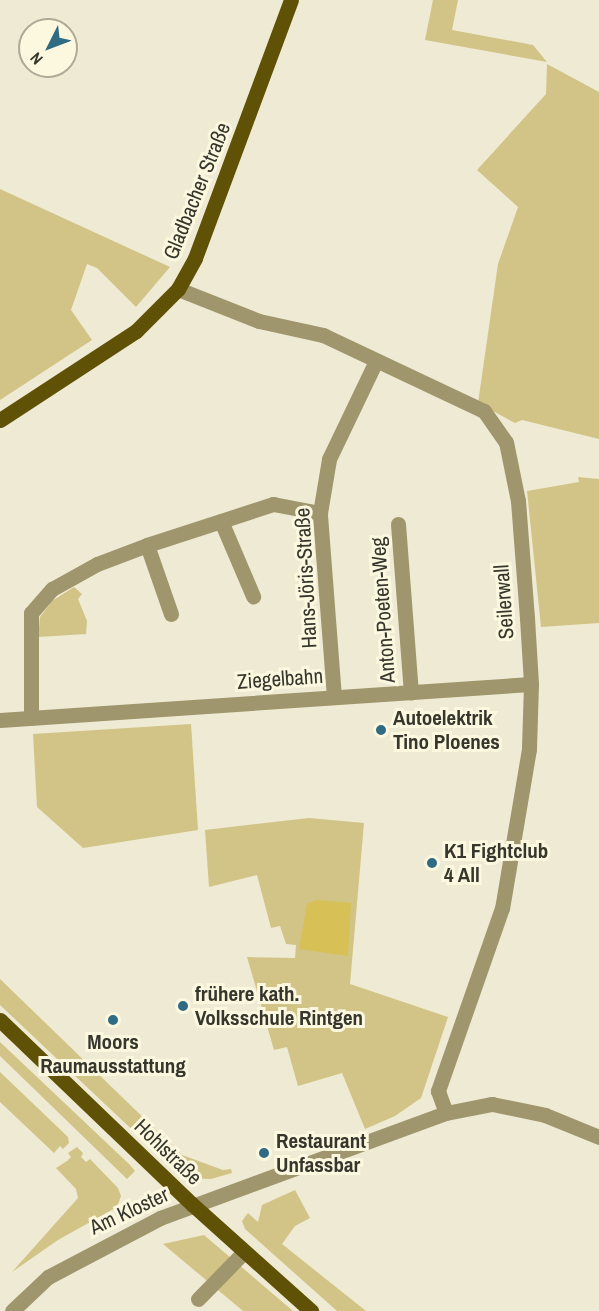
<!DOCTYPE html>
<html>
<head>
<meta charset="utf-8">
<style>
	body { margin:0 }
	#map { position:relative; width:599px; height:1311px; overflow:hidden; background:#efead3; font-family:"Archivo Narrow",sans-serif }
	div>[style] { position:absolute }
	.green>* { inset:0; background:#d2c486 }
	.water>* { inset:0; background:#d7c055 }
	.minor>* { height:15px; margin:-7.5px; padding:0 7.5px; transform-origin:7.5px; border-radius:7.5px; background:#9f966d }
	.major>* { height:15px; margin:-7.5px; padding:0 7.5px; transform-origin:7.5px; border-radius:7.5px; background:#5f5105 }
	.dots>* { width:16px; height:16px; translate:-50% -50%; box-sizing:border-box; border:3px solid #fcf8e0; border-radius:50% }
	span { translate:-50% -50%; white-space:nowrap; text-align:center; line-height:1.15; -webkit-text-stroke:6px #fcf8e0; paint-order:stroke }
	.street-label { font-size:21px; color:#37362d }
	.poi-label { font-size:21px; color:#37362d; font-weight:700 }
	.left { translate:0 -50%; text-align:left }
	.north { position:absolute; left:18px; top:18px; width:60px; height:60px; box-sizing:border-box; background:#fcf8e0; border:2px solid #adaa98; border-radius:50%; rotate:228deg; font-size:16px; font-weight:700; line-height:24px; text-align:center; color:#37362d }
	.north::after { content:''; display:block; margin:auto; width:21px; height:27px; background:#2f6b83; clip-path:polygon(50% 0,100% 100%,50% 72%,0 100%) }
</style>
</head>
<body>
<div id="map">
	<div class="green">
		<div style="clip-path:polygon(433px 0,458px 0,452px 30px,533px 45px,547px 62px,425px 40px)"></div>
		<div style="clip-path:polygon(547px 64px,599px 92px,599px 439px,522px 420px,515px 423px,478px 403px,498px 264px,518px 207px,477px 170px,546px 94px)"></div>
		<div style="clip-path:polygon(0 189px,170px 267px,136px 307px,97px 268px,87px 264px,71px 310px,92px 340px,0 400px)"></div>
		<div style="clip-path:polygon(578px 477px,599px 479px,599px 623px,541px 627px,527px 491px,579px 482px)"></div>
		<div style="clip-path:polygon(74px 587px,82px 594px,78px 599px,87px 621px,86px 634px,38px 637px,40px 617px,52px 601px)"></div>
		<div style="clip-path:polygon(191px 724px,198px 830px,83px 848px,37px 807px,33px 734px)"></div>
		<div style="clip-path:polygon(309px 818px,364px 823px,350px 984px,448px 1017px,421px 1098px,395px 1116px,365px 1129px,342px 1073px,298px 1086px,287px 1047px,274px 1050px,247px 957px,295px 958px,296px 945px,286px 944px,280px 926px,271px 928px,257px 875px,209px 887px,205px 830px)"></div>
		<div style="clip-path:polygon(0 979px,182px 1155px,223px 1170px,231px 1169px,232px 1173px,211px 1179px,186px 1178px,161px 1157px,0 1005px)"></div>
		<div style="clip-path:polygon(0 1042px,129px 1164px,135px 1171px,127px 1179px,0 1056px)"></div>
		<div style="clip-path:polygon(0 1072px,68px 1137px,69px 1143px,63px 1149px,60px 1146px,54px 1153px,0 1102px)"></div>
		<div style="clip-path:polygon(77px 1147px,83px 1153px,81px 1157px,86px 1162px,90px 1159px,118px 1188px,121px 1196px,117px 1207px,58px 1240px,12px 1272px,78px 1198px,76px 1189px,56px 1168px,67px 1161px,71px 1157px,68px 1153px)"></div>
		<div style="clip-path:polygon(295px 1190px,310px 1218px,295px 1226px,282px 1244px,366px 1311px,337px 1311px,245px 1229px,242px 1221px,248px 1213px,258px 1222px,262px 1205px)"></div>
		<div style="clip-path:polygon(204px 1235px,293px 1311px,243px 1311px,163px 1244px)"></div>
	</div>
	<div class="water">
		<div style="clip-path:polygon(316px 900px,351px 903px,348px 956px,299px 949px,307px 904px)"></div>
	</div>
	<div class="minor">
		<div style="left:178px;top:289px;width:87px;rotate:21.6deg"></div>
		<div style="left:259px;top:321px;width:66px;rotate:12.3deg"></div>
		<div style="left:323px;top:335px;width:178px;rotate:25.3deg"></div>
		<div style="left:484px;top:411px;width:38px;rotate:55deg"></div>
		<div style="left:506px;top:442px;width:60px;rotate:78.5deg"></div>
		<div style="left:518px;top:501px;width:117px;rotate:85.6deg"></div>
		<div style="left:527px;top:618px;width:66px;rotate:86.5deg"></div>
		<div style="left:531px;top:684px;width:65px;rotate:91.8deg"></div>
		<div style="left:529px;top:749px;width:161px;rotate:99.6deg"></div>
		<div style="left:502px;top:908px;width:194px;rotate:109.3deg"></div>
		<div style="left:438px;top:1091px;width:23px;rotate:70deg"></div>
		<div style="left:221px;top:521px;width:82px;rotate:66.9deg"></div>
		<div style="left:398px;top:524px;width:169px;rotate:85.6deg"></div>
		<div style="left:147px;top:545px;width:73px;rotate:70.8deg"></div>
		<div style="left:334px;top:697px;width:185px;rotate:-94.4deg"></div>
		<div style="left:320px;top:513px;width:55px;rotate:-80.5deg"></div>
		<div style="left:329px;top:459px;width:109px;rotate:-64.4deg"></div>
		<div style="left:31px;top:718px;width:105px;rotate:-90deg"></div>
		<div style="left:31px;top:613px;width:32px;rotate:-49deg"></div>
		<div style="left:52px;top:589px;width:51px;rotate:-29.1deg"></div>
		<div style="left:97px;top:564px;width:53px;rotate:-20.8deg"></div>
		<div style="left:147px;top:545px;width:133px;rotate:-18deg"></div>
		<div style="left:273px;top:504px;width:48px;rotate:10.8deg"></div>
		<div style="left:0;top:720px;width:532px;rotate:-3.88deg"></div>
		<div style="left:198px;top:1299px;width:66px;rotate:-45.6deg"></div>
		<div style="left:12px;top:1311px;width:50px;rotate:-43.4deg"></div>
		<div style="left:48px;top:1277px;width:127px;rotate:-27.8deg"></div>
		<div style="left:160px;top:1218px;width:305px;rotate:-20.2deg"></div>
		<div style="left:446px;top:1113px;width:47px;rotate:-11.1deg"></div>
		<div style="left:492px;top:1104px;width:54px;rotate:11.7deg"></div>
		<div style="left:545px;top:1115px;width:58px;rotate:22.2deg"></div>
	</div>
	<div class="major">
		<div style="left:0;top:420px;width:163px;rotate:-33.2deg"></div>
		<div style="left:136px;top:331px;width:59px;rotate:-45deg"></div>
		<div style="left:178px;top:289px;width:35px;rotate:-61deg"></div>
		<div style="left:195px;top:258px;width:275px;rotate:-69.6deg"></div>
		<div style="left:0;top:1020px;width:267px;rotate:43.8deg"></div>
		<div style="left:193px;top:1205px;width:159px;rotate:41.9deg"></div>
	</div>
	<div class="dots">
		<div style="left:381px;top:730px;background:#2f6b83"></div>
		<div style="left:432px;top:863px;background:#2f6b83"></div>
		<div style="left:183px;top:1006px;background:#2f6b83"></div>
		<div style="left:113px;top:1020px;background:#2f6b83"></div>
		<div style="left:264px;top:1153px;background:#2f6b83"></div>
	</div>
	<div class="street-label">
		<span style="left:197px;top:191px;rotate:-68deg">Gladbacher Straße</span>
		<span style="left:306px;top:578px;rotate:-93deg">Hans-Jöris-Straße</span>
		<span style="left:504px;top:602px;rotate:-94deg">Seilerwall</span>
		<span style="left:383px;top:610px;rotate:-94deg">Anton-Poeten-Weg</span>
		<span style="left:280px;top:679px;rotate:-4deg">Ziegelbahn</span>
		<span style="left:168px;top:1152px;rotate:44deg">Hohlstraße</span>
		<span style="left:129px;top:1211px;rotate:-25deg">Am Kloster</span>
	</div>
	<div class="poi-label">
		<span class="left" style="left:393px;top:730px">Autoelektrik<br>Tino Ploenes</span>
		<span class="left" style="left:444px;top:863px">K1 Fightclub<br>4 All</span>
		<span class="left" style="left:195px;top:1006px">frühere kath.<br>Volksschule Rintgen</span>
		<span style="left:113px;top:1054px">Moors<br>Raumausstattung</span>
		<span class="left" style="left:276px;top:1153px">Restaurant<br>Unfassbar</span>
	</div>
	<div class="north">N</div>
</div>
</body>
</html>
